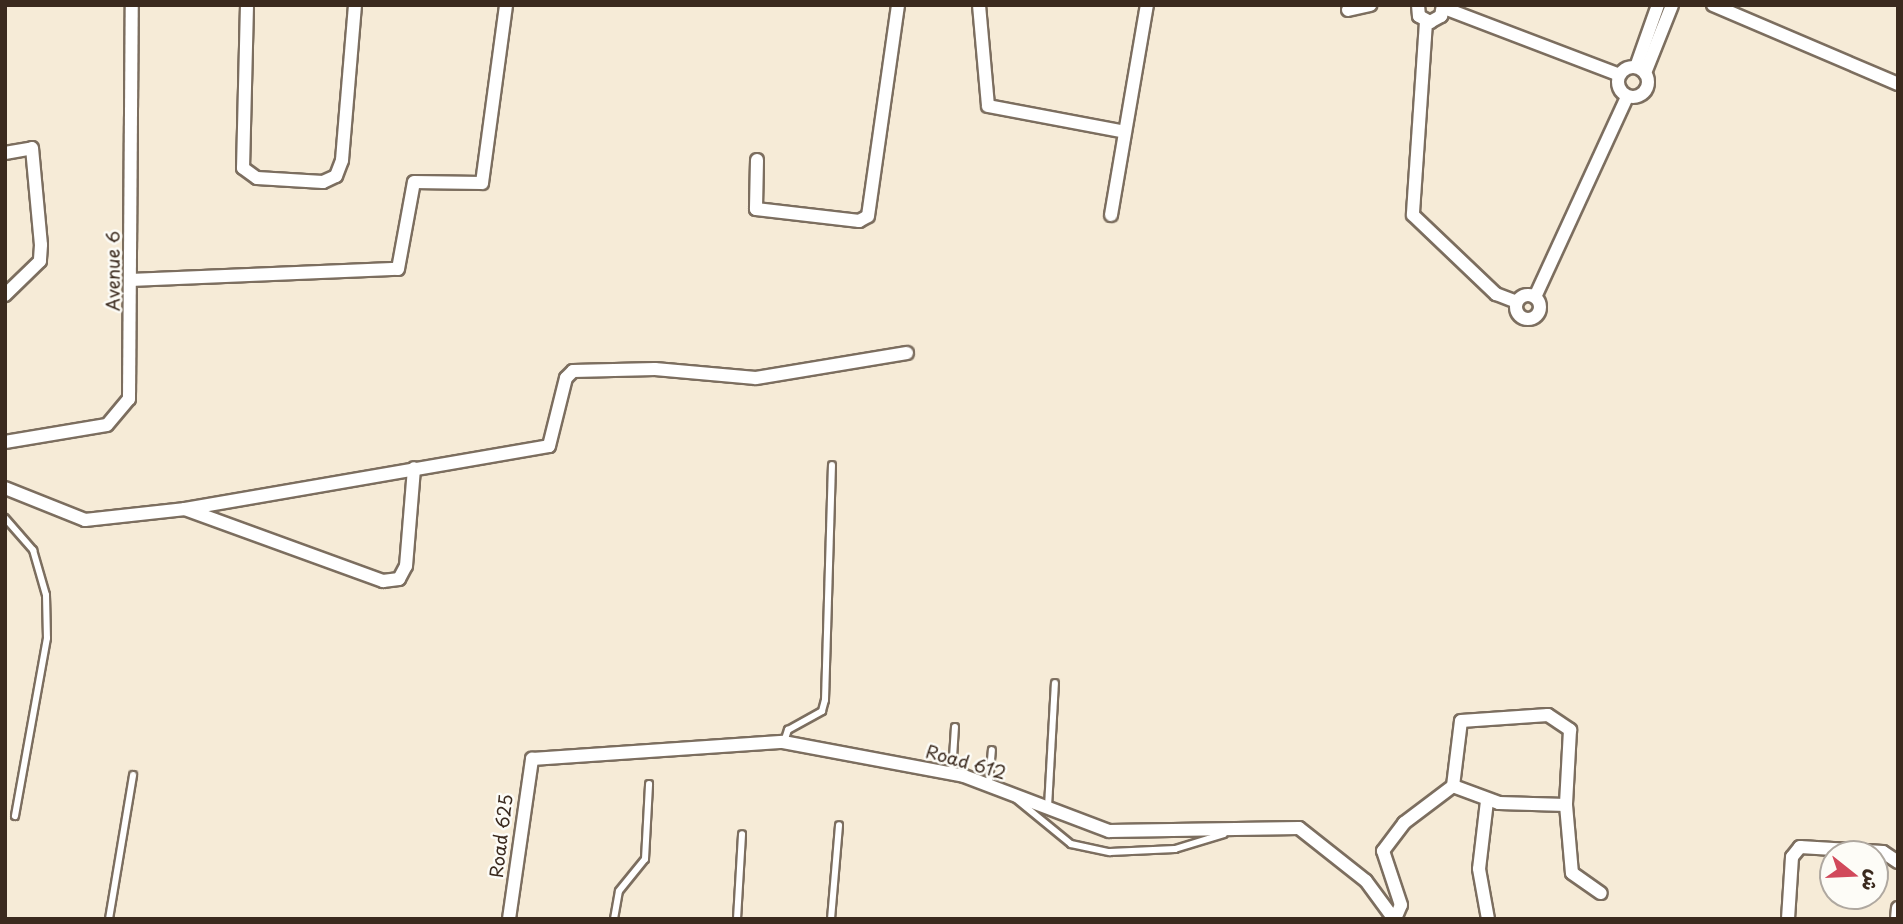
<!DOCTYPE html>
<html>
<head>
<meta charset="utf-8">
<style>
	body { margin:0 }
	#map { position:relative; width:1903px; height:924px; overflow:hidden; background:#f6ebd7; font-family:"Playpen Sans","Playpen Sans Arabic",sans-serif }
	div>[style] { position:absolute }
	.roads { filter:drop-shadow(2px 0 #7c6e5f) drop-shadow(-2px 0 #7c6e5f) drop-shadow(0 2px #7c6e5f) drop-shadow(0 -2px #7c6e5f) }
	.lane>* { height:6px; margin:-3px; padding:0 3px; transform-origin:3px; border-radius:3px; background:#fff }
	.street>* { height:12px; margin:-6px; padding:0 6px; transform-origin:6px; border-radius:6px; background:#fff }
	.street>.ring { margin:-6px; padding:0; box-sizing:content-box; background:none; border:12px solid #fff; border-radius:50% }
	span { translate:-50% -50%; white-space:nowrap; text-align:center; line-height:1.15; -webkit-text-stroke:5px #fdfcf7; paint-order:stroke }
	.street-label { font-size:18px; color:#3b2a1e }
	.frame { position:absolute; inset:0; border:7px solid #3b2a1e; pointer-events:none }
	.north { position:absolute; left:1819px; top:840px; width:70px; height:70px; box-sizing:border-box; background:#fdfcf7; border:2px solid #afa8a0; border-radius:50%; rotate:108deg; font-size:19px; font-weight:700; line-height:28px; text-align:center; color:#3b2a1e }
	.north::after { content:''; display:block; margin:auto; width:24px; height:32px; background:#d1495b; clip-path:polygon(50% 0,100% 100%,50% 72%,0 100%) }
</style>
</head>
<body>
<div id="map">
	<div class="roads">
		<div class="lane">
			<div style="left:5px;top:518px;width:43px;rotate:48.8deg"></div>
			<div style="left:33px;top:550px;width:47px;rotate:73.9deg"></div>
			<div style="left:46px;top:595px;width:43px;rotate:88.7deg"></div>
			<div style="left:47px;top:638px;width:181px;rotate:100.2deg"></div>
			<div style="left:784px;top:742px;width:13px;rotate:-72deg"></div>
			<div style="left:788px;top:730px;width:39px;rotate:-29deg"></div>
			<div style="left:822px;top:711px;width:11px;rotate:-75deg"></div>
			<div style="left:825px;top:700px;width:235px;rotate:-88.3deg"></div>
			<div style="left:952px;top:773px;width:46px;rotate:-86.3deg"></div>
			<div style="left:989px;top:783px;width:33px;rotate:-85deg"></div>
			<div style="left:1016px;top:799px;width:71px;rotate:39.3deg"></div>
			<div style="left:1071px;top:844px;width:40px;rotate:12deg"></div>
			<div style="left:1110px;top:852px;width:65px;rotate:-2.6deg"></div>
			<div style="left:1175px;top:849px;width:51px;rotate:-17deg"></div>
			<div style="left:1048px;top:807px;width:124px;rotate:-86.8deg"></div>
			<div style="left:109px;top:919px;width:146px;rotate:-80.5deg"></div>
			<div style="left:614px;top:919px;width:28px;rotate:-80deg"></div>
			<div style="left:619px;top:891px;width:41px;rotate:-50.9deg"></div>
			<div style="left:645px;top:859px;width:75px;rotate:-86.9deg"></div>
			<div style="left:737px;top:919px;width:85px;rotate:-86.6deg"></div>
			<div style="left:831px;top:919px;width:94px;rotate:-85.1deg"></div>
		</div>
		<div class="street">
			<div style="left:247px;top:5px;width:163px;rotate:91.4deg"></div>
			<div style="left:243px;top:168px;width:17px;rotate:36deg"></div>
			<div style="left:257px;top:178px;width:66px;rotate:3.5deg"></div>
			<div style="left:323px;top:182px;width:14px;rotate:-25deg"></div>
			<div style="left:336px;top:176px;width:17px;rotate:-69deg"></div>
			<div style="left:342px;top:160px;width:156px;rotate:-85.2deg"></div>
			<div style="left:979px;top:5px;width:101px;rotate:84.9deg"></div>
			<div style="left:988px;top:106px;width:139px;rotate:10.7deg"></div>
			<div style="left:1418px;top:5px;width:11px;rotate:85deg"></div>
			<div style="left:1419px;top:16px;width:13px;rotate:29deg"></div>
			<div style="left:1430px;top:22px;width:13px;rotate:-29deg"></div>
			<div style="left:1441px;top:16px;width:11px;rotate:-80deg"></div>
			<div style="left:1713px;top:5px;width:201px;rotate:23.1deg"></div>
			<div style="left:1444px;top:8px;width:187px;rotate:20.9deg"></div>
			<div style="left:1348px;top:10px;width:23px;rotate:-13deg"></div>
			<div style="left:1426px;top:22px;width:193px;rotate:93.9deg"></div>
			<div style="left:1413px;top:215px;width:115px;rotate:43.6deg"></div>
			<div style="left:1496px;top:294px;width:22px;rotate:21deg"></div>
			<div class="ring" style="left:1618px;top:67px;width:18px;height:18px"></div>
			<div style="left:1636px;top:67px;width:66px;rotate:-70.5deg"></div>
			<div style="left:1645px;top:73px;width:73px;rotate:-68.3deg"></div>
			<div style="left:5px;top:153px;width:27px;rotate:-10deg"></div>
			<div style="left:32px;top:148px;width:97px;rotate:84.7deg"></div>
			<div style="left:41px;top:245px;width:16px;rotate:94deg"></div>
			<div style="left:40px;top:261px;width:49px;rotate:135.8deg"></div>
			<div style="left:757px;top:160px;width:49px;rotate:91.2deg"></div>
			<div style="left:756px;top:209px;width:104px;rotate:6.6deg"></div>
			<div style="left:859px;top:221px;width:10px;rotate:-29deg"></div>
			<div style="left:868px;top:216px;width:213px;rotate:-81.9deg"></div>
			<div style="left:1111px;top:215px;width:213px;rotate:-80.3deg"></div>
			<div style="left:130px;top:280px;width:268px;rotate:-2.4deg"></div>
			<div style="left:398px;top:269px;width:88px;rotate:-79.6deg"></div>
			<div style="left:414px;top:182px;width:68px;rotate:0.8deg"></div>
			<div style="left:482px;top:183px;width:180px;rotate:-82.3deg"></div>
			<div class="ring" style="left:1516px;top:295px;width:12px;height:12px"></div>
			<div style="left:1535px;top:297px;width:220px;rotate:-65.3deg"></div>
			<div style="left:5px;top:442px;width:103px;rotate:-9.5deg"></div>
			<div style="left:107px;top:425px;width:34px;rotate:-50deg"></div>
			<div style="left:129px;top:399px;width:394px;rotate:-89.6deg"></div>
			<div style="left:5px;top:488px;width:86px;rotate:21.8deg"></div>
			<div style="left:85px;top:520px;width:101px;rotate:-6.3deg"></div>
			<div style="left:185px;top:509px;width:369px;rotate:-9.8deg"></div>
			<div style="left:549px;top:446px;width:70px;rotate:-76deg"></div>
			<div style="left:566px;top:378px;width:10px;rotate:-45deg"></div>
			<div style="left:573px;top:371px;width:82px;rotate:-1.4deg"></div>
			<div style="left:655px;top:369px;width:101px;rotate:5.1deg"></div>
			<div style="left:756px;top:378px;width:153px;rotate:-9.4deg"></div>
			<div style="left:185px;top:509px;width:211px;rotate:20deg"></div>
			<div style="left:383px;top:581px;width:16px;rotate:-7deg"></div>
			<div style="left:399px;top:579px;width:15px;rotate:-62deg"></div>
			<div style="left:406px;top:566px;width:98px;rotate:-85.3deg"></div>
			<div style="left:1548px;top:715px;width:27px;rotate:34deg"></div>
			<div style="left:1570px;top:730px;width:75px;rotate:93.1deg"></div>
			<div style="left:1566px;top:805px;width:67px;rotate:-178.3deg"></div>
			<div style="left:1499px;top:803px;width:49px;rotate:-159.7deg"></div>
			<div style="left:1453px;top:786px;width:65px;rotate:-83deg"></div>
			<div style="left:1461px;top:721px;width:87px;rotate:-3.9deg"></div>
			<div style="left:1487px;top:801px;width:68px;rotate:96.7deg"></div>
			<div style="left:1479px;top:869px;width:51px;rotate:79.8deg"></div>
			<div style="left:1566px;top:805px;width:68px;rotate:85deg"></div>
			<div style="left:1572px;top:873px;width:35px;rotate:35deg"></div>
			<div style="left:509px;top:919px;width:162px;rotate:-81.8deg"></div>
			<div style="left:532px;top:759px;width:252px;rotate:-3.9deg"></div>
			<div style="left:783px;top:742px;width:184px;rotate:10.6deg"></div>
			<div style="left:964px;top:776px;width:155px;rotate:20.8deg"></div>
			<div style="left:1109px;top:831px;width:190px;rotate:-0.9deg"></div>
			<div style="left:1299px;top:828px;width:85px;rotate:38.3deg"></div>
			<div style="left:1366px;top:881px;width:47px;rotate:53.6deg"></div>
			<div style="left:1395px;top:919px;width:15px;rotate:-67deg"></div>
			<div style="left:1401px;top:905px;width:57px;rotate:-108.4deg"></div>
			<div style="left:1383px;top:851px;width:35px;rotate:-53deg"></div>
			<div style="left:1404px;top:823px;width:61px;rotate:-37.1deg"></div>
			<div style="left:1788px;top:919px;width:62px;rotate:-86.3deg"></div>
			<div style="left:1792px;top:857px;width:13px;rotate:-51deg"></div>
			<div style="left:1800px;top:847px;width:83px;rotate:3.4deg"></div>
			<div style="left:1883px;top:852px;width:18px;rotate:34deg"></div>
			<div style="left:1897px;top:919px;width:11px;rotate:-85deg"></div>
		</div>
	</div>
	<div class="street-label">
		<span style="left:113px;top:271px;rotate:-90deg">Avenue 6</span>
		<span style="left:966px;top:762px;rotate:16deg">Road 612</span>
		<span style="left:501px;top:836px;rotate:-83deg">Road 625</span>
	</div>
	<div class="frame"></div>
	<div class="north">ش</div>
</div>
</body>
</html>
